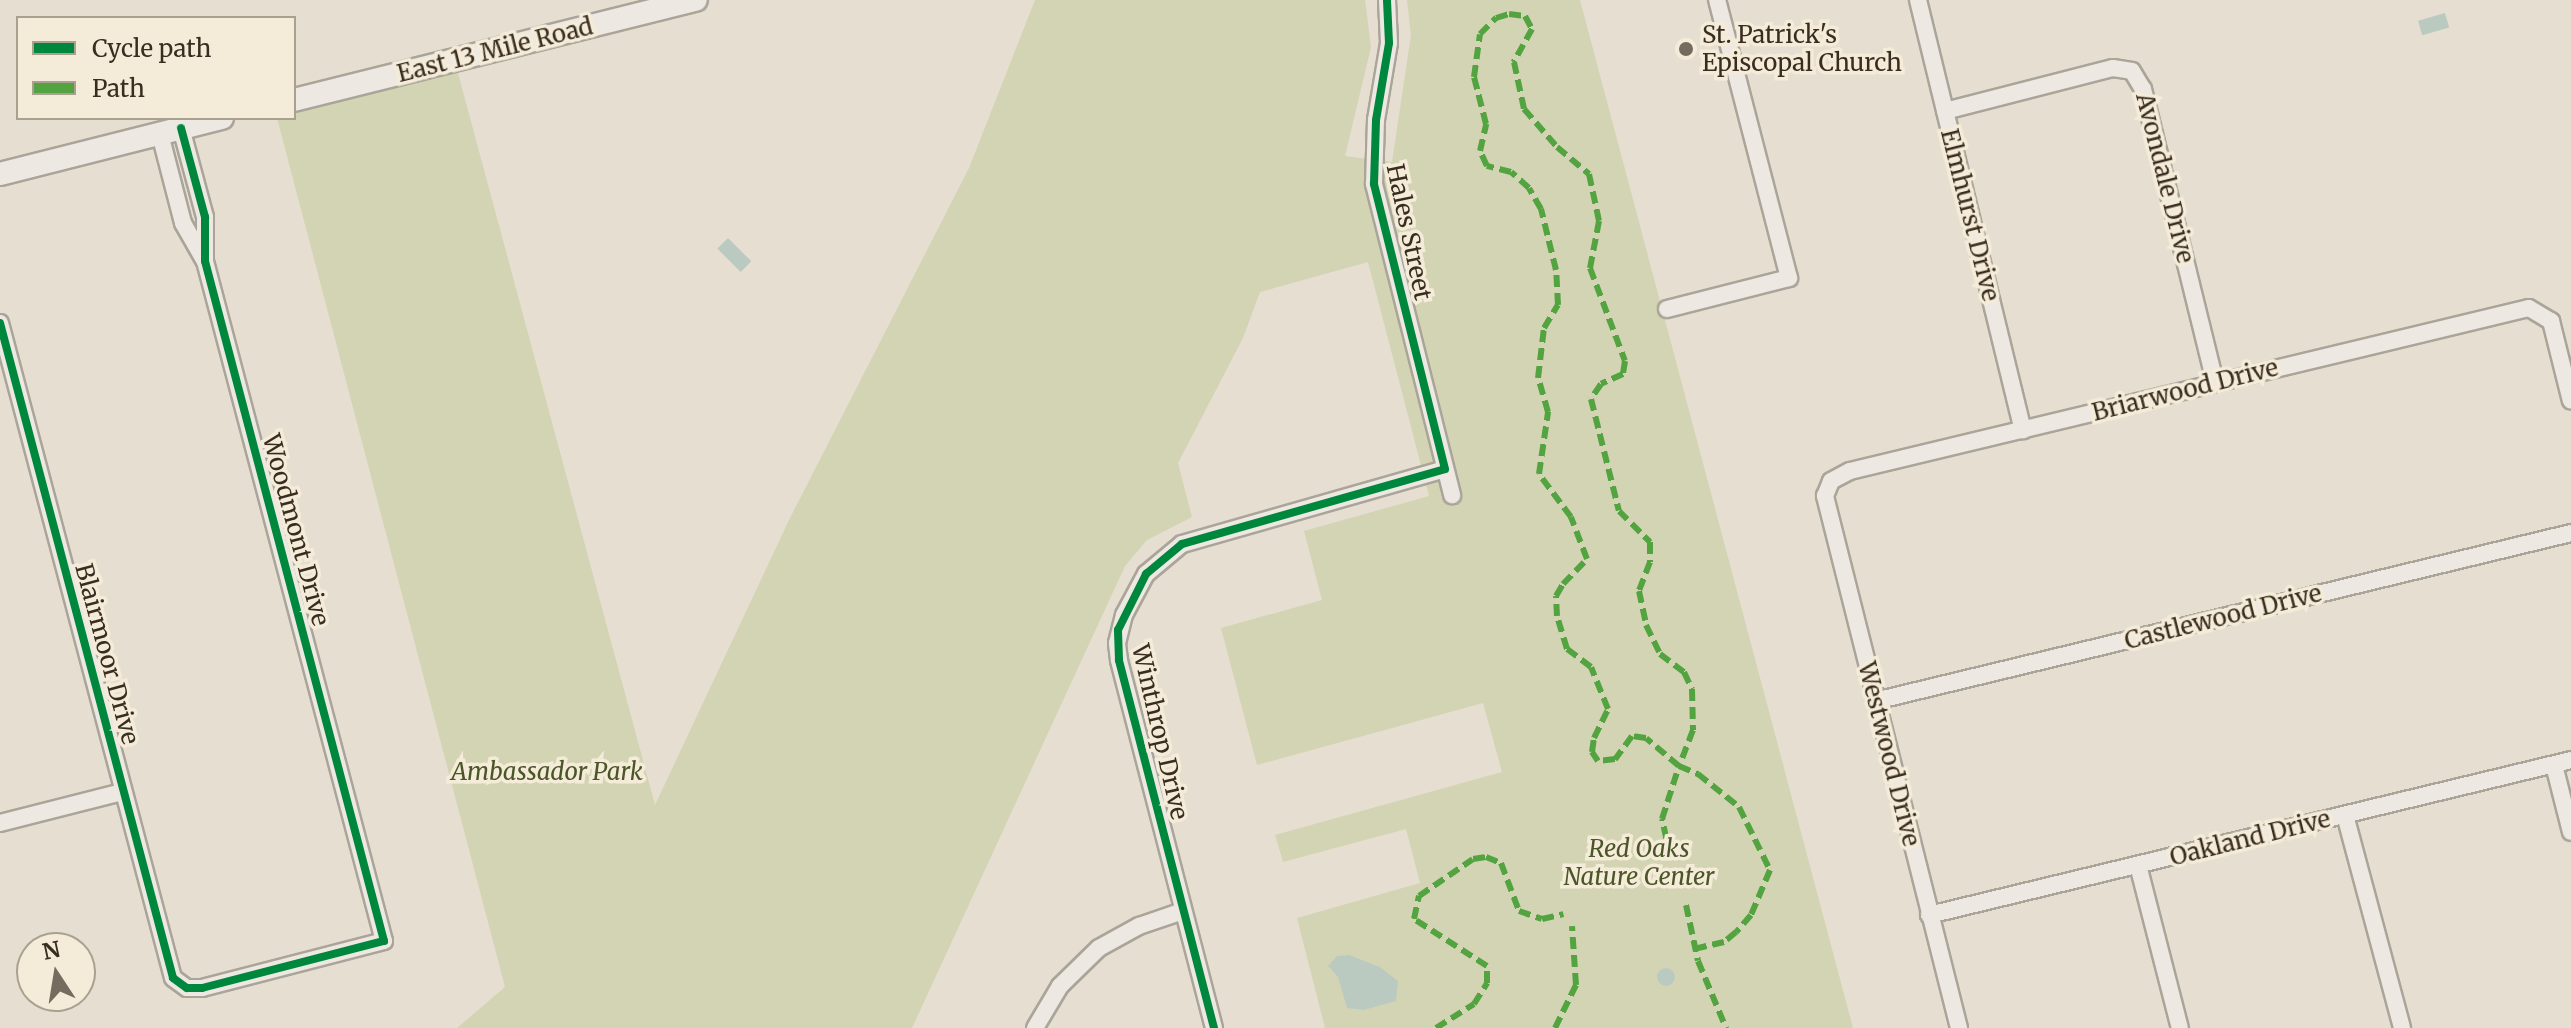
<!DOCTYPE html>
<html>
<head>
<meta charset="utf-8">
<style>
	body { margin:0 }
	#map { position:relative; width:2571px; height:1028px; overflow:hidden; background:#e5ded1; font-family:Merriweather,serif }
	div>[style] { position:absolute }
	.green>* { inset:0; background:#d3d4b4 }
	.water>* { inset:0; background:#bbcac1; transform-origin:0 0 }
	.round { border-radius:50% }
	.roads { filter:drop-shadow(2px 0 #aaa499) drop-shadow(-2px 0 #aaa499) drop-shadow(0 2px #aaa499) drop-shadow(0 -2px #aaa499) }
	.street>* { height:16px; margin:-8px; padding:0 8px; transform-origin:8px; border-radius:8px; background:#ede9e2 }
	.secondary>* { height:22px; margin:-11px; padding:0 11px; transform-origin:11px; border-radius:11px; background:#ede9e2 }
	.quiet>* { height:6px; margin-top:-3px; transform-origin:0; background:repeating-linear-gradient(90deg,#53a441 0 12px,transparent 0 18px) }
	.cycleway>* { height:8px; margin:-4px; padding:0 4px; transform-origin:4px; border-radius:4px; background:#00873e }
	.dots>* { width:22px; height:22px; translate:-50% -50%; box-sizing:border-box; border:4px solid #f4ecd8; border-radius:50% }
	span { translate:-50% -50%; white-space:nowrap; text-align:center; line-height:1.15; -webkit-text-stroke:7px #f4ecd8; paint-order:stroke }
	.poi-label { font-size:24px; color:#392d21 }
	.left { translate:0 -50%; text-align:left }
	.street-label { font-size:24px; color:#392d21 }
	.park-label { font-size:24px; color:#4a5529; font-style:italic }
	.legend { position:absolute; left:16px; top:16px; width:280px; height:104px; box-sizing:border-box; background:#f4ecd8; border:2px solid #a9a08f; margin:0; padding:10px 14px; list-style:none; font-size:24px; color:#392d21 }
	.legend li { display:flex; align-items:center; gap:16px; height:40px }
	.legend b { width:40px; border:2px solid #a9a08f }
	.north { position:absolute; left:16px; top:932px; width:80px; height:80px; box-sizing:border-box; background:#f4ecd8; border:2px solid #a9a08f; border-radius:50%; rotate:348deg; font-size:22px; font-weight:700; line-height:32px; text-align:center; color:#392d21 }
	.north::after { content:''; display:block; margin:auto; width:28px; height:36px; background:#756b5f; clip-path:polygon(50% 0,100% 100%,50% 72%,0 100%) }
</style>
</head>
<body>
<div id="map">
	<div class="green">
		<div style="clip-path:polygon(1035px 0,1365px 0,1371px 47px,1345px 156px,1392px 162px,1411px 35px,1407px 0,1580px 0,1853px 1028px,1325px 1028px,1297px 918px,1420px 883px,1406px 829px,1283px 862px,1275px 835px,1502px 772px,1483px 703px,1257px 765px,1221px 628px,1322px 600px,1304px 531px,1429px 496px,1368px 262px,1260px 292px,1243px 338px,1178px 463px,1192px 517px,1147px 540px,1125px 566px,912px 1028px,457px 1028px,505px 987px,277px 118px,294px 118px,294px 102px,455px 62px,655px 805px,789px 520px,969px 168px)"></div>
	</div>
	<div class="water">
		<div style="left:2445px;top:13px;width:15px;height:28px;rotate:74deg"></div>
		<div style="left:728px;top:238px;width:33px;height:15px;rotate:45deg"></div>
		<div style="clip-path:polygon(1349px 955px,1380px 967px,1398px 981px,1396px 1001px,1364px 1010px,1347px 1008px,1338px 977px,1328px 966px,1337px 956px)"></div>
		<div class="round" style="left:1657px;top:968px;width:18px;height:18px"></div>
	</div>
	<div class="roads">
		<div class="street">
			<div style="left:1387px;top:0;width:43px;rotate:87.3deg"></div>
			<div style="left:1389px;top:43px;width:78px;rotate:99.6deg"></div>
			<div style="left:1376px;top:120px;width:64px;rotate:91.8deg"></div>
			<div style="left:1374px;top:184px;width:321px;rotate:75.9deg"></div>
			<div style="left:1918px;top:0;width:443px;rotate:76.3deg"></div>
			<div style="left:1945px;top:111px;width:173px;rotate:-14.4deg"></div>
			<div style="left:2113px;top:68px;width:19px;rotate:9deg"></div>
			<div style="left:2132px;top:71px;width:21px;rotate:59deg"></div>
			<div style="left:2143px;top:89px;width:303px;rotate:76.2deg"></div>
			<div style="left:160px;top:134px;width:92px;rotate:75.5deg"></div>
			<div style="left:183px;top:223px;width:43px;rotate:60.4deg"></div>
			<div style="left:1667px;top:309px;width:126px;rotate:-14.3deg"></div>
			<div style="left:1789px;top:278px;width:287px;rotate:-104.5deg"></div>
			<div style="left:0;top:323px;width:677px;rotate:75.2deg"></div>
			<div style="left:173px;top:978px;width:17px;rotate:36deg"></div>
			<div style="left:187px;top:988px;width:15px"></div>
			<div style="left:202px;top:988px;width:188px;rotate:-14.5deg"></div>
			<div style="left:384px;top:941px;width:703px;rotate:-104.75deg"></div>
			<div style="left:205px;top:261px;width:44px;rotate:-90deg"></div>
			<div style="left:205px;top:217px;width:92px;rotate:-105.1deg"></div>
			<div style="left:1875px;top:701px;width:716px;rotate:-13.57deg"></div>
			<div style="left:2554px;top:765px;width:69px;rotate:75.8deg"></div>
			<div style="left:2345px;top:815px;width:220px;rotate:75deg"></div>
			<div style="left:0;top:823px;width:126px;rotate:-14.3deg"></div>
			<div style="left:2138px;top:865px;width:168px;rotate:75.6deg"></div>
			<div style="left:1929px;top:915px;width:660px;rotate:-13.57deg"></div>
			<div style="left:1035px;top:1028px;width:49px;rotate:-59.2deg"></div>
			<div style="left:1060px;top:986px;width:54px;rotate:-44.3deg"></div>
			<div style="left:1099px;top:948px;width:46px;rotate:-28.8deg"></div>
			<div style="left:1139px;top:926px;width:46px;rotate:-18.8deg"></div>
			<div style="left:1214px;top:1028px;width:380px;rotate:-104.5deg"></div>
			<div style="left:1119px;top:660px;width:17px;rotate:-97deg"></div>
			<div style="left:1117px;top:643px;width:29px;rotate:-76deg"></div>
			<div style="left:1124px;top:615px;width:47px;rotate:-61.8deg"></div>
			<div style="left:1146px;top:574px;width:47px;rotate:-39.8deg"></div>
			<div style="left:1182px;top:544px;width:273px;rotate:-15.9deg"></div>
			<div style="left:1959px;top:1028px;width:549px;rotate:-104.14deg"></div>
			<div style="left:1825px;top:496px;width:16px;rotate:-68deg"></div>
			<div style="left:1831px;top:481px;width:21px;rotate:-28deg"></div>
			<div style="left:1850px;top:471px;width:698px;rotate:-13.5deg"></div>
			<div style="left:2529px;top:308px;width:26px;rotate:31deg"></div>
			<div style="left:2551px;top:321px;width:82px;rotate:76deg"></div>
		</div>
		<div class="secondary">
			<div style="left:294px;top:100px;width:414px;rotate:-14deg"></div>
			<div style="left:0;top:174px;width:229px;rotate:-14.2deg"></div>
		</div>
	</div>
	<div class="quiet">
		<div style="left:1509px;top:14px;width:16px;rotate:7deg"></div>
		<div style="left:1525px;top:16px;width:15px;rotate:62deg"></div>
		<div style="left:1532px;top:29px;width:38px;rotate:119deg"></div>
		<div style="left:1514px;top:62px;width:48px;rotate:78deg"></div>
		<div style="left:1524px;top:109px;width:50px;rotate:49deg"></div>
		<div style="left:1557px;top:147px;width:42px;rotate:40.2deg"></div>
		<div style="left:1589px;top:174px;width:48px;rotate:78deg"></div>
		<div style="left:1599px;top:221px;width:48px;rotate:100.8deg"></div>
		<div style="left:1590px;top:268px;width:99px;rotate:69.4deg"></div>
		<div style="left:1625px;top:361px;width:13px;rotate:99deg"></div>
		<div style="left:1623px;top:374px;width:24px;rotate:156deg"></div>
		<div style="left:1601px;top:384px;width:18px;rotate:124deg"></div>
		<div style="left:1591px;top:399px;width:115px;rotate:76deg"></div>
		<div style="left:1619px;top:511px;width:44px;rotate:45deg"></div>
		<div style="left:1650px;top:542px;width:20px;rotate:90deg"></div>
		<div style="left:1650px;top:562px;width:31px;rotate:111deg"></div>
		<div style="left:1639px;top:591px;width:35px;rotate:78deg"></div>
		<div style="left:1646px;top:625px;width:32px;rotate:64deg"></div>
		<div style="left:1660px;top:654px;width:30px;rotate:37deg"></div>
		<div style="left:1684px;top:672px;width:19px;rotate:65deg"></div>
		<div style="left:1692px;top:689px;width:41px;rotate:88.6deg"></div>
		<div style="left:1693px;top:730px;width:39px;rotate:111deg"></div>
		<div style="left:1679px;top:766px;width:43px;rotate:-139.7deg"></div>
		<div style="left:1646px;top:738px;width:14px;rotate:-172deg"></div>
		<div style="left:1632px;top:736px;width:29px;rotate:126deg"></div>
		<div style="left:1615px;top:759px;width:17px;rotate:173deg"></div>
		<div style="left:1598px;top:761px;width:11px;rotate:-124deg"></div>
		<div style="left:1592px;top:752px;width:14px;rotate:-82deg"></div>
		<div style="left:1594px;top:738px;width:32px;rotate:-64deg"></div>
		<div style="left:1608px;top:709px;width:45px;rotate:-112deg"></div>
		<div style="left:1591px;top:667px;width:30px;rotate:-143deg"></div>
		<div style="left:1567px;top:649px;width:34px;rotate:-107deg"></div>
		<div style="left:1557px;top:616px;width:20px;rotate:-93deg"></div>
		<div style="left:1556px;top:596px;width:14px;rotate:-60deg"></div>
		<div style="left:1563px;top:584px;width:35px;rotate:-46deg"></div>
		<div style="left:1587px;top:559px;width:45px;rotate:-110.9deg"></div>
		<div style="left:1571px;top:517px;width:54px;rotate:-126.7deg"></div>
		<div style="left:1539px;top:474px;width:63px;rotate:-81.7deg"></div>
		<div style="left:1548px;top:412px;width:35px;rotate:-106deg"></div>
		<div style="left:1538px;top:378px;width:50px;rotate:-83.2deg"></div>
		<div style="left:1544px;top:328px;width:27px;rotate:-59deg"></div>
		<div style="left:1558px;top:305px;width:35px;rotate:-93deg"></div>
		<div style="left:1556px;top:270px;width:63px;rotate:-103.8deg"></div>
		<div style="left:1541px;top:209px;width:24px;rotate:-120deg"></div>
		<div style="left:1529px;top:188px;width:24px;rotate:-138deg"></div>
		<div style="left:1511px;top:172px;width:25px;rotate:-166deg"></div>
		<div style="left:1487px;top:166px;width:17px;rotate:-115deg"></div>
		<div style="left:1480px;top:151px;width:28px;rotate:-77deg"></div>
		<div style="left:1486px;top:124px;width:49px;rotate:-104.3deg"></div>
		<div style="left:1474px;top:77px;width:43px;rotate:-82.1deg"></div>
		<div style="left:1480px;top:34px;width:23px;rotate:-45deg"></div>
		<div style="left:1496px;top:18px;width:14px;rotate:-17deg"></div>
		<div style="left:1670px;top:856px;width:38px;rotate:-102deg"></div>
		<div style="left:1662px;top:819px;width:56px;rotate:-72.2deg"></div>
		<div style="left:1679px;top:766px;width:21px;rotate:23deg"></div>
		<div style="left:1698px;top:774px;width:53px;rotate:38.8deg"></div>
		<div style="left:1739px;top:807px;width:70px;rotate:63.8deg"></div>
		<div style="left:1770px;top:870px;width:49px;rotate:112.9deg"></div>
		<div style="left:1751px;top:915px;width:23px;rotate:131deg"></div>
		<div style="left:1736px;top:932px;width:16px;rotate:140deg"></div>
		<div style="left:1724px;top:942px;width:31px;rotate:167deg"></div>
		<div style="left:1686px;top:905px;width:57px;rotate:77.9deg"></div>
		<div style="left:1698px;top:961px;width:73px;rotate:67.3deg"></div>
		<div style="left:1436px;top:1028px;width:45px;rotate:-32.3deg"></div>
		<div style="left:1474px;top:1004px;width:25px;rotate:-58deg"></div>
		<div style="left:1487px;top:983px;width:17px;rotate:-90deg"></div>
		<div style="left:1487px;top:966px;width:87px;rotate:-147.2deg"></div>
		<div style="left:1414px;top:919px;width:24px;rotate:-78deg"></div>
		<div style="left:1419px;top:896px;width:65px;rotate:-34.4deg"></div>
		<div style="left:1473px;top:859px;width:13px;rotate:-9deg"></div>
		<div style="left:1486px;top:857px;width:16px;rotate:22deg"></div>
		<div style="left:1501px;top:863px;width:51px;rotate:69.4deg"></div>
		<div style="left:1519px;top:911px;width:24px;rotate:19deg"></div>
		<div style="left:1542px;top:919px;width:22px;rotate:-13deg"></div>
		<div style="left:1555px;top:1028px;width:48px;rotate:-64deg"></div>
		<div style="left:1576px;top:985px;width:59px;rotate:-93.9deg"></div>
	</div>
	<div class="cycleway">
		<div style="left:0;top:323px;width:677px;rotate:75.2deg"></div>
		<div style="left:173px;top:978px;width:17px;rotate:36deg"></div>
		<div style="left:187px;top:988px;width:15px"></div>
		<div style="left:202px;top:988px;width:188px;rotate:-14.5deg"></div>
		<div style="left:384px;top:941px;width:703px;rotate:-104.75deg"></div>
		<div style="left:205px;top:261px;width:44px;rotate:-90deg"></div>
		<div style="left:205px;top:217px;width:92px;rotate:-105.1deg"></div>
		<div style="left:1214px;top:1028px;width:380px;rotate:-104.5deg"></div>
		<div style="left:1119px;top:660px;width:30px;rotate:-92deg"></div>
		<div style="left:1118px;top:630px;width:63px;rotate:-63.4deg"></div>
		<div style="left:1146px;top:574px;width:47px;rotate:-39.8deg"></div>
		<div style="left:1182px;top:544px;width:273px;rotate:-15.9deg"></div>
		<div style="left:1445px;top:469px;width:294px;rotate:-104deg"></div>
		<div style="left:1374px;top:184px;width:64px;rotate:-88.2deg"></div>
		<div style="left:1376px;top:120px;width:78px;rotate:-80.4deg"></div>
		<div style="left:1389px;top:43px;width:43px;rotate:-92.7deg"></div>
	</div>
	<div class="dots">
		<div style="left:1686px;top:49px;background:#756b5f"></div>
	</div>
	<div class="poi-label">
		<span class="left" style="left:1702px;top:49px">St. Patrick's<br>Episcopal Church</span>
	</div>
	<div class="street-label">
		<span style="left:495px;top:50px;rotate:-14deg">East 13 Mile Road</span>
		<span style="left:2165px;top:178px;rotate:76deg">Avondale Drive</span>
		<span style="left:1970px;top:215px;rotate:76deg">Elmhurst Drive</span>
		<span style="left:1409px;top:232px;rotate:78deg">Hales Street</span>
		<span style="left:2185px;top:390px;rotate:-14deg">Briarwood Drive</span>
		<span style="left:296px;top:530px;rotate:75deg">Woodmont Drive</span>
		<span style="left:2223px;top:617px;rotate:-14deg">Castlewood Drive</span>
		<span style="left:107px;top:654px;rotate:75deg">Blairmoor Drive</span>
		<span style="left:1160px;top:732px;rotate:77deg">Winthrop Drive</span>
		<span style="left:1889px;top:754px;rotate:76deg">Westwood Drive</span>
		<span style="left:2250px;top:838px;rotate:-14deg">Oakland Drive</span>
	</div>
	<div class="park-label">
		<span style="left:547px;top:772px">Ambassador Park</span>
		<span style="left:1639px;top:863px">Red Oaks<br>Nature Center</span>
	</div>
	<ul class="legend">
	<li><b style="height:10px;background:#00873e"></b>Cycle path</li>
	<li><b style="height:10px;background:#53a441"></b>Path</li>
	</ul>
	<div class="north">N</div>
</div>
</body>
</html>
